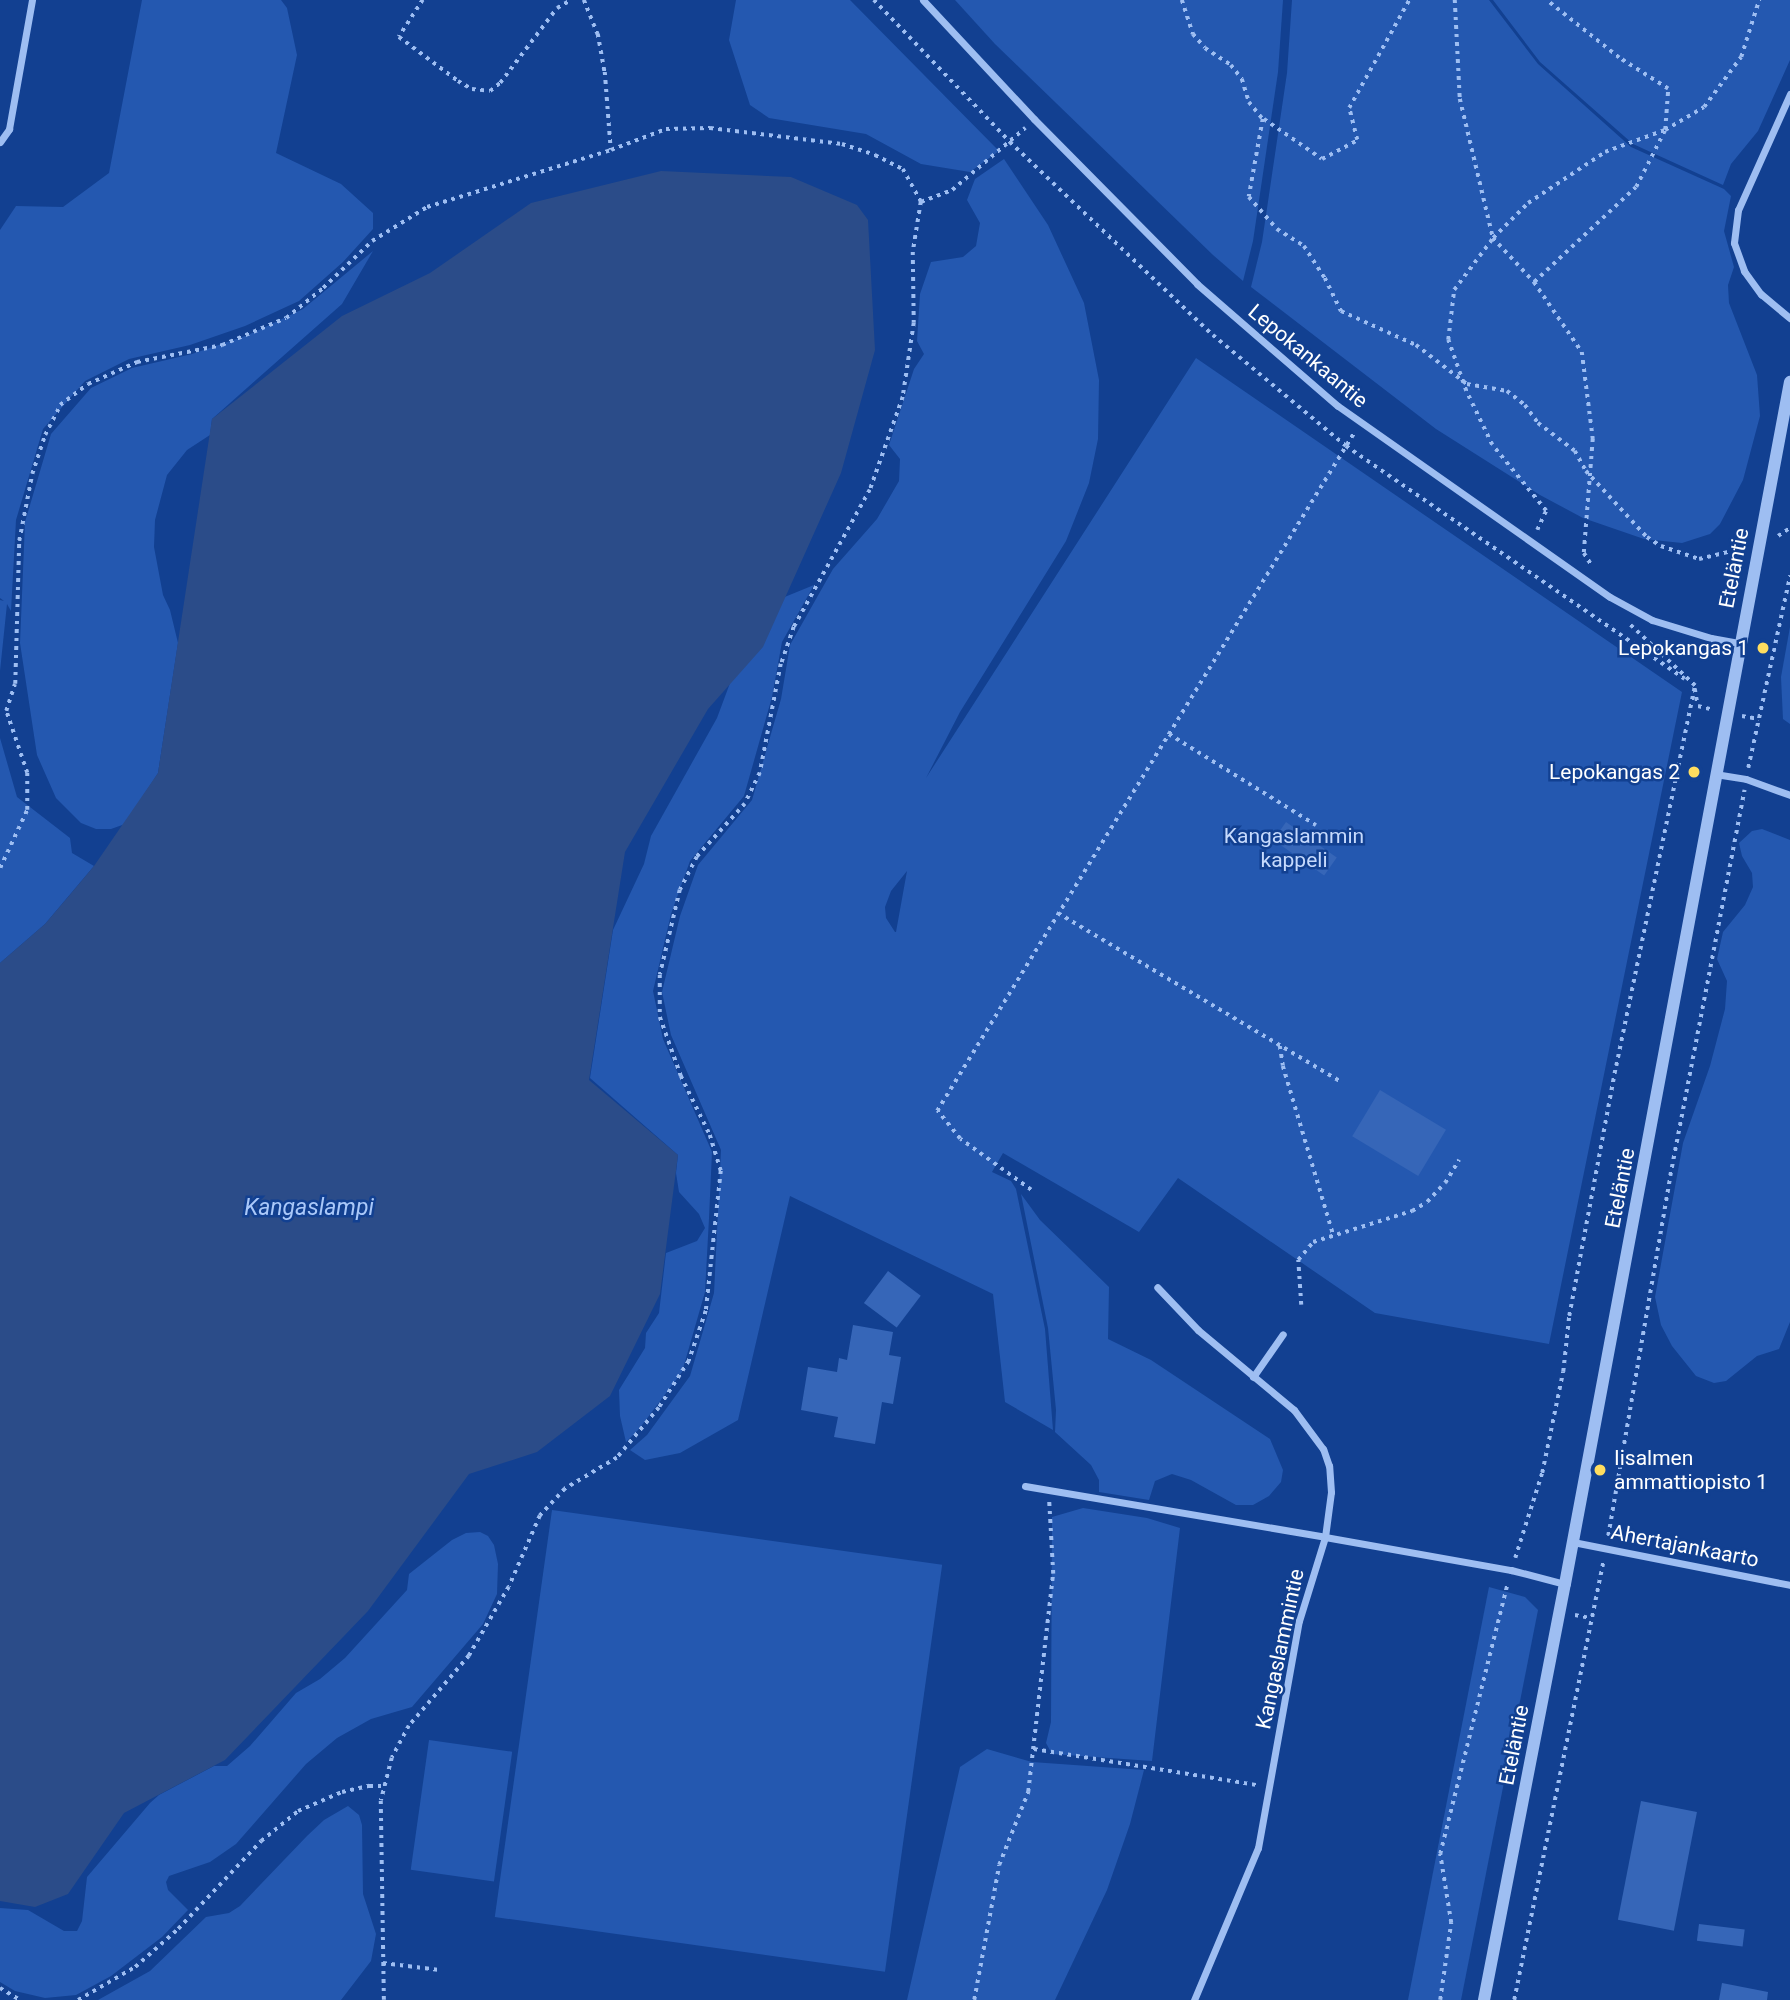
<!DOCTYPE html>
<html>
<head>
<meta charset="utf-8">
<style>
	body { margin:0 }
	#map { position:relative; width:1790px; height:2000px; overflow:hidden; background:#124091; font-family:Roboto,sans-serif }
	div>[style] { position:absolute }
	.green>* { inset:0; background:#2458b0; transform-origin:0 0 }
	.water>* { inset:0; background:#2b4c89 }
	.building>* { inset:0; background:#3666b8; transform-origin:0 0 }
	.path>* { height:3.5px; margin-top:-1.75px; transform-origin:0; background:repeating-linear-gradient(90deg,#9ebef2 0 3.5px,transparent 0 8.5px) }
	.minor>* { height:7px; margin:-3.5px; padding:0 3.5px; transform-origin:3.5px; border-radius:3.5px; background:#9ebef2 }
	.tertiary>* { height:12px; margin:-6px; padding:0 6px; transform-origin:6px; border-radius:6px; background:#9ebef2 }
	.dots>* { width:19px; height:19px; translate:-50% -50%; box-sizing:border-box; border:4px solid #124091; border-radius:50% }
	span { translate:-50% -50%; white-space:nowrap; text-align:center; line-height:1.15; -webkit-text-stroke:5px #124091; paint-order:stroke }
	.street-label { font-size:21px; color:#fff }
	.poi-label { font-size:21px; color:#fff }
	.right { translate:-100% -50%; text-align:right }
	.left { translate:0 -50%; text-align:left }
	.park-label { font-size:21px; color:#c6dafd }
	.water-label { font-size:23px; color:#aac8f9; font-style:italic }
</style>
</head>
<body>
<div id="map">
	<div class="green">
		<div style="clip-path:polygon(142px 0,281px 0,287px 8px,297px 55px,276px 153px,341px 184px,373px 213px,373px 229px,343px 262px,299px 301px,245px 326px,190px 345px,129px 359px,85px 381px,43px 429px,16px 520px,11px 611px,7px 604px,0 671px,0 600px,4px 601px,0 598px,0 230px,16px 206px,63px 207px,109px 173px)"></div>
		<div style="clip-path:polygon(736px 0,850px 0,999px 151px,970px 172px,921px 164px,866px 134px,769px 118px,750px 105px,729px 40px)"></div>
		<div style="clip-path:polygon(955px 0,1283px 0,1278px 72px,1253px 241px,1243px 281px,1213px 255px,995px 44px)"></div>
		<div style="clip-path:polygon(1292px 0,1489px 0,1538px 64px,1631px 147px,1724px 189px,1731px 196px,1724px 231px,1734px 267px,1728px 285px,1729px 303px,1757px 375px,1760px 416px,1743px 480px,1720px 524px,1710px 534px,1682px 543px,1644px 539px,1583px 518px,1540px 495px,1436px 429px,1251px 287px,1262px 242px,1287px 73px)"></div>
		<div style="clip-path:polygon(1493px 0,1790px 0,1790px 60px,1758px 131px,1731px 164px,1723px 185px,1633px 144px,1540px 62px)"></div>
		<div style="clip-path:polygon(evenodd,1004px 159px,1048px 225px,1084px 303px,1099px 380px,1098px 439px,1089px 483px,1066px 541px,960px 712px,926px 778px,1196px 358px,1682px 692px,1549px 1344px,1375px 1313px,1178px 1178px,1139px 1232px,1003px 1153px,992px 1172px,1011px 1181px,1016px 1189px,1045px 1329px,1053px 1430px,1005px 1402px,993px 1294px,790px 1196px,738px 1420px,680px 1453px,645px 1460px,630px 1450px,647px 1435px,690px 1376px,714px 1293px,721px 1150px,671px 1035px,662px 992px,680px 916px,698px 865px,752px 800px,781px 699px,790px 645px,833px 569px,877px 519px,899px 481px,900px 459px,889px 445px,914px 369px,924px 354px,917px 341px,920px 294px,931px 262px,963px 257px,976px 246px,980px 223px,967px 200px,975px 179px,1004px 159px,907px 871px,896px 932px,895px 932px,886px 918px,885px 907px,891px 891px,907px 871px)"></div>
		<div style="clip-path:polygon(373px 251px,342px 304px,212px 419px,210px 435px,187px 450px,167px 475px,155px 520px,154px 547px,163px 595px,170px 610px,178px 643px,158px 773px,125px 824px,111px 829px,96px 829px,81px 823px,56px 798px,37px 755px,20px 643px,25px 522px,51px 434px,91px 388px,132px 368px,192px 354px,248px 335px,303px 309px)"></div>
		<div style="clip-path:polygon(814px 585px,782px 642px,772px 697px,744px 796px,690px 861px,671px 914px,653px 991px,663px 1039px,712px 1152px,709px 1218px,705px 1292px,682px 1372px,639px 1429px,626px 1442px,620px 1416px,619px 1390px,645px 1348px,646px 1333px,659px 1313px,666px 1253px,697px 1241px,705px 1228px,699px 1214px,679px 1192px,676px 1173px,678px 1155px,590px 1078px,613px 930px,644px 864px,651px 836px,717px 718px,758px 608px)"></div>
		<div style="clip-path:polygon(1790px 627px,1790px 724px,1783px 719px,1781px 677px)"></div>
		<div style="clip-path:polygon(0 738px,17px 797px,70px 838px,72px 853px,94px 866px,45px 924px,0 963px)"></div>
		<div style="clip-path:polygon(1762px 829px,1790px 840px,1790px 1322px,1779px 1349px,1757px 1356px,1726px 1381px,1714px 1383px,1696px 1376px,1672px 1346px,1661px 1325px,1655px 1297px,1683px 1143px,1710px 1066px,1725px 1009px,1727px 981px,1717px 959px,1723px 932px,1745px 905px,1753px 887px,1752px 873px,1742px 856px,1739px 843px,1752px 831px)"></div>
		<div style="clip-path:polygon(1021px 1194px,1040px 1220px,1109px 1287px,1108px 1339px,1151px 1360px,1270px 1439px,1283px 1470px,1281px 1482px,1269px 1496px,1253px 1505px,1236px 1505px,1191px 1480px,1172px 1474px,1155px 1481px,1149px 1500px,1099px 1492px,1099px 1480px,1091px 1465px,1055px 1432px,1056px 1410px,1048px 1328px)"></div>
		<div style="clip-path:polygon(1083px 1508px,1147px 1518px,1180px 1528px,1152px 1761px,1052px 1754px,1046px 1743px,1051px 1722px,1052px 1517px)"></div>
		<div style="left:552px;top:1510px;width:394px;height:411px;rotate:8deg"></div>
		<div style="clip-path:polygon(480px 1532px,488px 1536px,494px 1545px,498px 1564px,497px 1594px,483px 1624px,412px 1707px,371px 1719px,337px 1738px,306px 1764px,236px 1844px,210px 1862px,169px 1876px,166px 1882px,168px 1890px,188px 1910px,162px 1937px,111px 1976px,76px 1995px,45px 1998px,15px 1991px,0 1982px,0 1908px,28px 1910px,64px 1931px,77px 1931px,82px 1921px,87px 1877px,150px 1803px,159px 1795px,214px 1766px,227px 1766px,250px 1746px,296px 1693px,320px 1679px,345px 1658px,407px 1590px,409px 1574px,452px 1540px,466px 1533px)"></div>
		<div style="clip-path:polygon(1489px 1587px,1525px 1597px,1538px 1610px,1461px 2000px,1408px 2000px)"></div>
		<div style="left:429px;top:1740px;width:84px;height:131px;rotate:8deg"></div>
		<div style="clip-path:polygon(987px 1749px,1032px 1762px,1144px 1770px,1130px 1824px,1107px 1890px,1055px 2000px,907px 2000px,960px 1767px)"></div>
		<div style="clip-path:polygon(348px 1806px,359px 1815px,362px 1825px,363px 1894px,376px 1934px,371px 1961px,341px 2000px,98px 2000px,150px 1971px,206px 1917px,229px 1913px,240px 1906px,307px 1836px,324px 1820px)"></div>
	</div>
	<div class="water">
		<div style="clip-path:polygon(661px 171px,791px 177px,857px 205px,868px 220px,875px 350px,841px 473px,763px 647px,708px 709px,625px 852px,589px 1080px,678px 1155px,660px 1294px,610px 1396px,537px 1452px,469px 1474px,368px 1611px,225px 1760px,124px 1813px,68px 1894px,35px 1907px,0 1901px,0 963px,45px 924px,68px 897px,94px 866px,158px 773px,212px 419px,342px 316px,430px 273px,531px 203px)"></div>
	</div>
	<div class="building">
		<div style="left:1286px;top:822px;width:62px;height:22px;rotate:35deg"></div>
		<div style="left:1380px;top:1090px;width:77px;height:54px;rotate:31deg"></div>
		<div style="left:888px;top:1271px;width:41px;height:40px;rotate:37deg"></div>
		<div style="clip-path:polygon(853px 1325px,893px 1332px,889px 1355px,901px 1357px,893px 1404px,882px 1402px,875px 1444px,834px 1437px,838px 1417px,801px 1410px,808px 1367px,837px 1372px,839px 1358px,847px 1360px)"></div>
		<div style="left:1641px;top:1801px;width:57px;height:121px;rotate:11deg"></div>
		<div style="left:1699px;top:1924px;width:46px;height:17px;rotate:7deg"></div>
		<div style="clip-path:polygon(1722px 1983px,1768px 1992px,1767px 2000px,1719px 2000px)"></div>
	</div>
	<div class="path">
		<div style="left:423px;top:0;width:44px;rotate:123deg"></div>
		<div style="left:399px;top:37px;width:74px;rotate:36.7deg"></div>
		<div style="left:458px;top:81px;width:16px;rotate:30deg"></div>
		<div style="left:472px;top:89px;width:18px;rotate:6deg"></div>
		<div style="left:490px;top:91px;width:13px;rotate:-39deg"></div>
		<div style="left:500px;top:83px;width:94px;rotate:-52.8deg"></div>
		<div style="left:557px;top:8px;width:16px;rotate:-30deg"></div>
		<div style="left:584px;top:0;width:37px;rotate:68deg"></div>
		<div style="left:598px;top:34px;width:39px;rotate:80deg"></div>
		<div style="left:605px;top:72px;width:78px;rotate:85.6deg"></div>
		<div style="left:874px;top:0;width:197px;rotate:46.2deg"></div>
		<div style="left:1010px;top:142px;width:280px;rotate:43.6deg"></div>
		<div style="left:1213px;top:335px;width:173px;rotate:39.8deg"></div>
		<div style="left:1346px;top:446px;width:411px;rotate:34.5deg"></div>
		<div style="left:1182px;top:0;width:36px;rotate:72deg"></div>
		<div style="left:1193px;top:34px;width:18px;rotate:49deg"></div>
		<div style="left:1205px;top:48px;width:31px;rotate:33deg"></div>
		<div style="left:1231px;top:65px;width:18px;rotate:52deg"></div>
		<div style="left:1242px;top:79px;width:24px;rotate:73deg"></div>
		<div style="left:1249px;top:102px;width:22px;rotate:51deg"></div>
		<div style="left:1263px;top:119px;width:79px;rotate:100.2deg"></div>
		<div style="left:1249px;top:197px;width:43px;rotate:48.8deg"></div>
		<div style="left:1277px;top:229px;width:32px;rotate:32deg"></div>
		<div style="left:1304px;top:246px;width:38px;rotate:57deg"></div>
		<div style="left:1325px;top:278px;width:37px;rotate:64deg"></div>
		<div style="left:1341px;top:311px;width:82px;rotate:24.4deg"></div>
		<div style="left:1416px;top:345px;width:64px;rotate:37.4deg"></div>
		<div style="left:1467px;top:384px;width:41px;rotate:9.9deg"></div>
		<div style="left:1507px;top:391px;width:23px;rotate:38deg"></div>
		<div style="left:1525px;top:405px;width:22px;rotate:54deg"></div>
		<div style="left:1538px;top:423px;width:46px;rotate:37.1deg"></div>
		<div style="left:1575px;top:451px;width:23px;rotate:61deg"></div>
		<div style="left:1586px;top:471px;width:90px;rotate:47.3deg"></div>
		<div style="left:1647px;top:537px;width:17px;rotate:33deg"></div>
		<div style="left:1661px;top:546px;width:40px;rotate:18.9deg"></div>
		<div style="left:1699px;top:559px;width:46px;rotate:-13.7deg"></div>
		<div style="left:1455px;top:0;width:99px;rotate:87.1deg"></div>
		<div style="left:1460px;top:99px;width:143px;rotate:76.6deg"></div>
		<div style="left:1493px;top:238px;width:60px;rotate:47deg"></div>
		<div style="left:1534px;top:282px;width:85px;rotate:55.6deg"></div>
		<div style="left:1582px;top:352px;width:88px;rotate:82.8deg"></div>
		<div style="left:1593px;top:439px;width:114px;rotate:94.5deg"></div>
		<div style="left:1584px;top:553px;width:15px;rotate:58deg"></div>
		<div style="left:1264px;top:119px;width:70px;rotate:34.6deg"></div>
		<div style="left:1322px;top:159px;width:40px;rotate:-28deg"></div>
		<div style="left:1357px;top:140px;width:33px;rotate:-104deg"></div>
		<div style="left:1349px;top:108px;width:124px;rotate:-60.9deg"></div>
		<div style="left:921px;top:202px;width:33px;rotate:-21deg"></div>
		<div style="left:952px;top:190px;width:96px;rotate:-40.3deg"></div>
		<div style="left:1534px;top:282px;width:139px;rotate:-43deg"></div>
		<div style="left:1636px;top:187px;width:64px;rotate:-63deg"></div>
		<div style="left:1665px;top:130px;width:45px;rotate:-30.5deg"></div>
		<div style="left:1704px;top:107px;width:62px;rotate:-53.5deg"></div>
		<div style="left:1741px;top:57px;width:60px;rotate:-72.5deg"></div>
		<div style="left:1537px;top:530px;width:21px;rotate:-65deg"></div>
		<div style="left:1546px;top:511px;width:85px;rotate:-129.3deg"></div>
		<div style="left:1492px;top:445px;width:60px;rotate:-115.7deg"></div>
		<div style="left:1466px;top:391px;width:54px;rotate:-109.4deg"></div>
		<div style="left:1448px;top:340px;width:50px;rotate:-83.2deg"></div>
		<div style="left:1454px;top:290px;width:65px;rotate:-53.1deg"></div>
		<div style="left:1493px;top:238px;width:49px;rotate:-45deg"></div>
		<div style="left:1528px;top:203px;width:92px;rotate:-33.5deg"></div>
		<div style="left:1605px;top:152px;width:64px;rotate:-20.1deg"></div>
		<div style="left:1665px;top:130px;width:41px;rotate:-85.8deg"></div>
		<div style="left:1668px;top:89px;width:58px;rotate:-147.7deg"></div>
		<div style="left:1619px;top:58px;width:93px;rotate:-141.5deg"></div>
		<div style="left:1778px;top:536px;width:14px;rotate:-34deg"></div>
		<div style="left:1695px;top:689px;width:17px;rotate:80deg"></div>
		<div style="left:1698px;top:706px;width:16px;rotate:14deg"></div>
		<div style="left:1742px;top:716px;width:17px;rotate:10deg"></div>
		<div style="left:1169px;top:734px;width:173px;rotate:31.8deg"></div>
		<div style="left:1748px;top:768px;width:197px;rotate:-77.7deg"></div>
		<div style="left:0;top:868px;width:64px;rotate:-65deg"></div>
		<div style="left:27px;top:810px;width:37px;rotate:-90deg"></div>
		<div style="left:27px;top:773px;width:65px;rotate:-108.7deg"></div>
		<div style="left:6px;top:711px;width:28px;rotate:-72deg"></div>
		<div style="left:15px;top:684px;width:143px;rotate:-88.4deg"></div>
		<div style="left:19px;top:541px;width:68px;rotate:-79deg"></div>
		<div style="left:32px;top:474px;width:41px;rotate:-71.6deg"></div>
		<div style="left:45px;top:435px;width:34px;rotate:-63deg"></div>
		<div style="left:60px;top:405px;width:35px;rotate:-37deg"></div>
		<div style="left:88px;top:384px;width:54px;rotate:-24.2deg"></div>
		<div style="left:137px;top:362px;width:87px;rotate:-11.3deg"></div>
		<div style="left:222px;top:345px;width:69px;rotate:-22.9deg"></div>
		<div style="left:286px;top:318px;width:48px;rotate:-39deg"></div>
		<div style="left:323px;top:288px;width:68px;rotate:-43.8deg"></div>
		<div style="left:372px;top:241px;width:65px;rotate:-31.7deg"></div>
		<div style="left:427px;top:207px;width:193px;rotate:-17.2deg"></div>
		<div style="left:611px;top:150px;width:59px;rotate:-20.9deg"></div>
		<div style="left:666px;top:129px;width:44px;rotate:-1.3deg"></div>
		<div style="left:710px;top:128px;width:133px;rotate:6.9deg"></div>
		<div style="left:842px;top:144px;width:35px;rotate:18deg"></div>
		<div style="left:875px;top:155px;width:31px;rotate:27deg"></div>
		<div style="left:903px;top:169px;width:38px;rotate:61deg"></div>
		<div style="left:921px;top:202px;width:51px;rotate:99.1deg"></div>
		<div style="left:913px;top:252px;width:71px;rotate:89.2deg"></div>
		<div style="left:914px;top:323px;width:75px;rotate:98.5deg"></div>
		<div style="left:903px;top:397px;width:99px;rotate:109.5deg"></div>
		<div style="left:870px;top:490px;width:157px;rotate:119deg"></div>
		<div style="left:794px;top:627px;width:39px;rotate:109deg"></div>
		<div style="left:781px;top:664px;width:111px;rotate:100.9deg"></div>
		<div style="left:760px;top:773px;width:34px;rotate:116deg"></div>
		<div style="left:745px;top:804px;width:72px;rotate:132.2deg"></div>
		<div style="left:697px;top:857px;width:37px;rotate:117deg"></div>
		<div style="left:680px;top:890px;width:87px;rotate:103.2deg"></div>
		<div style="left:660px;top:975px;width:42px;rotate:90deg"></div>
		<div style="left:660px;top:1017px;width:63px;rotate:70.4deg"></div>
		<div style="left:681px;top:1076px;width:66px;rotate:63.8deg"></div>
		<div style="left:710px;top:1135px;width:38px;rotate:73deg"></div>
		<div style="left:721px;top:1171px;width:141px;rotate:96.1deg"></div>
		<div style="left:706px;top:1311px;width:53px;rotate:108.8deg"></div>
		<div style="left:689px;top:1361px;width:56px;rotate:122.6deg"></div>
		<div style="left:659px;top:1408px;width:65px;rotate:130deg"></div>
		<div style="left:617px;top:1458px;width:61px;rotate:149.2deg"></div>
		<div style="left:565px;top:1489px;width:37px;rotate:133deg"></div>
		<div style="left:540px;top:1516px;width:77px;rotate:113.6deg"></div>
		<div style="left:509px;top:1587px;width:80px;rotate:120.1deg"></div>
		<div style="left:469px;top:1656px;width:92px;rotate:130.6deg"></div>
		<div style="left:409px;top:1726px;width:36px;rotate:118deg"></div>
		<div style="left:392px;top:1758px;width:44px;rotate:104.3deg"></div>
		<div style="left:381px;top:1801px;width:199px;rotate:89.1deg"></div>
		<div style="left:1058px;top:913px;width:330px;rotate:30.8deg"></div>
		<div style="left:1280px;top:1046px;width:20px;rotate:81deg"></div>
		<div style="left:1283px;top:1066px;width:175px;rotate:73.4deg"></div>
		<div style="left:1031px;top:1190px;width:87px;rotate:-144.3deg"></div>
		<div style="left:960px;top:1139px;width:36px;rotate:-129deg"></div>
		<div style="left:937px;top:1111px;width:796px;rotate:-58.41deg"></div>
		<div style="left:1301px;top:1305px;width:45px;rotate:-93.8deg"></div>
		<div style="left:1298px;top:1260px;width:23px;rotate:-50deg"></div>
		<div style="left:1313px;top:1242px;width:104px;rotate:-17.4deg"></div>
		<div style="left:1412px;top:1211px;width:17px;rotate:-31deg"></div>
		<div style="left:1427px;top:1202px;width:26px;rotate:-47deg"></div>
		<div style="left:1445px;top:1183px;width:27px;rotate:-59deg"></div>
		<div style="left:1608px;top:1536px;width:365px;rotate:-80.2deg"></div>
		<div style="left:1670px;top:1176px;width:393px;rotate:-79.1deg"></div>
		<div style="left:1515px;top:1558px;width:89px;rotate:-72.4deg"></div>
		<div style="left:1542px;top:1473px;width:103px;rotate:-78.3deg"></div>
		<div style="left:1563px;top:1372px;width:56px;rotate:-83.9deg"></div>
		<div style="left:1569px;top:1316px;width:254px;rotate:-79.4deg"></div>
		<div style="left:1616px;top:1066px;width:388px;rotate:-78.3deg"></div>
		<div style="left:1695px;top:686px;width:89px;rotate:-136.8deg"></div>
		<div style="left:1575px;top:1615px;width:15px;rotate:11deg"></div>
		<div style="left:1034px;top:1749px;width:226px;rotate:9.2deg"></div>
		<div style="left:383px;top:1963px;width:57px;rotate:7deg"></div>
		<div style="left:0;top:1988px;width:23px;rotate:31deg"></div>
		<div style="left:78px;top:2000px;width:66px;rotate:-30.1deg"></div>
		<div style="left:135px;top:1967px;width:57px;rotate:-41.5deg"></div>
		<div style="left:178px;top:1929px;width:121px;rotate:-46.7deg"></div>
		<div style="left:261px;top:1841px;width:48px;rotate:-39deg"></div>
		<div style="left:298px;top:1811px;width:48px;rotate:-23.4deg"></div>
		<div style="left:342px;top:1792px;width:28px;rotate:-13deg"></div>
		<div style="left:369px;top:1786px;width:16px"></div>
		<div style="left:974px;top:2000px;width:137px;rotate:-79.5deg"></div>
		<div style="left:999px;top:1865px;width:79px;rotate:-68.3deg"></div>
		<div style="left:1028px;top:1792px;width:219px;rotate:-83.5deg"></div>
		<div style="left:1053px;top:1574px;width:72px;rotate:-93.2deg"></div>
		<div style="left:1440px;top:2000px;width:78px;rotate:-81.9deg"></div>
		<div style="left:1451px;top:1923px;width:70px;rotate:-99.1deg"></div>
		<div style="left:1440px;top:1854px;width:280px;rotate:-76deg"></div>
		<div style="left:1514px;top:2000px;width:448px;rotate:-78.5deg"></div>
	</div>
	<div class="minor">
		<div style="left:923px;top:0;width:163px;rotate:47deg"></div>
		<div style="left:1034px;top:119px;width:232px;rotate:45.3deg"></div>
		<div style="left:1197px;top:284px;width:186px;rotate:40.9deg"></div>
		<div style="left:1338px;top:406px;width:332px;rotate:35.1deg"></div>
		<div style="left:1610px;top:597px;width:48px;rotate:28.7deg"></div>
		<div style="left:1652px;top:620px;width:62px;rotate:17deg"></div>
		<div style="left:1711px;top:638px;width:28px;rotate:10deg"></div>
		<div style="left:1790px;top:94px;width:127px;rotate:114.1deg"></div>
		<div style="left:1738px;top:210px;width:33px;rotate:97deg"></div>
		<div style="left:1734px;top:243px;width:30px;rotate:70deg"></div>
		<div style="left:1744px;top:271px;width:29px;rotate:54deg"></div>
		<div style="left:1761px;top:294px;width:38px;rotate:40deg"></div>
		<div style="left:0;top:142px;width:16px;rotate:-55deg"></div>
		<div style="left:9px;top:129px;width:131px;rotate:-79.9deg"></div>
		<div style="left:1715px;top:774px;width:31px;rotate:9deg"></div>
		<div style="left:1746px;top:779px;width:47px;rotate:20deg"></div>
		<div style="left:1253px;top:1377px;width:52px;rotate:-55.1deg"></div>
		<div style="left:1025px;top:1486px;width:304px;rotate:9.6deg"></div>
		<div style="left:1325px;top:1537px;width:45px;rotate:-82.4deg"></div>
		<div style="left:1331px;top:1492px;width:26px;rotate:-94deg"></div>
		<div style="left:1329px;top:1466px;width:18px;rotate:-109deg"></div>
		<div style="left:1323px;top:1449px;width:49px;rotate:-126.6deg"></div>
		<div style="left:1294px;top:1410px;width:125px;rotate:-140.2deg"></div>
		<div style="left:1198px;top:1330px;width:59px;rotate:-133.6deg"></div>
		<div style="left:1573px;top:1542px;width:221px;rotate:11.2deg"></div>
		<div style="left:1194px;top:2000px;width:165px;rotate:-67.2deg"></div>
		<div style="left:1258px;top:1848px;width:231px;rotate:-79.8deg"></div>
		<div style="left:1299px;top:1621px;width:88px;rotate:-72.8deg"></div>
		<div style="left:1325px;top:1537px;width:189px;rotate:10.1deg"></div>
		<div style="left:1511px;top:1570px;width:56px;rotate:14.5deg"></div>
	</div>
	<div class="tertiary">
		<div style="left:1484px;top:2000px;width:424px;rotate:-79deg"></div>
		<div style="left:1565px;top:1584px;width:1223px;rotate:-79.4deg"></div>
	</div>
	<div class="dots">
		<div style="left:1763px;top:648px;background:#ffdd5f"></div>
		<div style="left:1694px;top:772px;background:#ffdd5f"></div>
		<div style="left:1600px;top:1470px;background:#ffdd5f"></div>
	</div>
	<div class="street-label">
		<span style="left:1308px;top:356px;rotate:40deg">Lepokankaantie</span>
		<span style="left:1734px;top:568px;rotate:-79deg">Eteläntie</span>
		<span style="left:1620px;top:1188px;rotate:-79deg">Eteläntie</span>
		<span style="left:1685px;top:1546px;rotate:11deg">Ahertajankaarto</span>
		<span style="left:1280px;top:1649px;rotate:-78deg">Kangaslammintie</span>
		<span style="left:1514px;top:1745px;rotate:-79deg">Eteläntie</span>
	</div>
	<div class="poi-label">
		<span class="right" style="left:1749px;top:648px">Lepokangas 1</span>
		<span class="right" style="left:1680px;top:772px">Lepokangas 2</span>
		<span class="left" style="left:1614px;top:1470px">Iisalmen<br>ammattiopisto 1</span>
	</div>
	<div class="park-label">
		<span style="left:1294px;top:848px">Kangaslammin<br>kappeli</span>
	</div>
	<div class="water-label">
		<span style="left:309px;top:1208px">Kangaslampi</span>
	</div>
</div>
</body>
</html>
